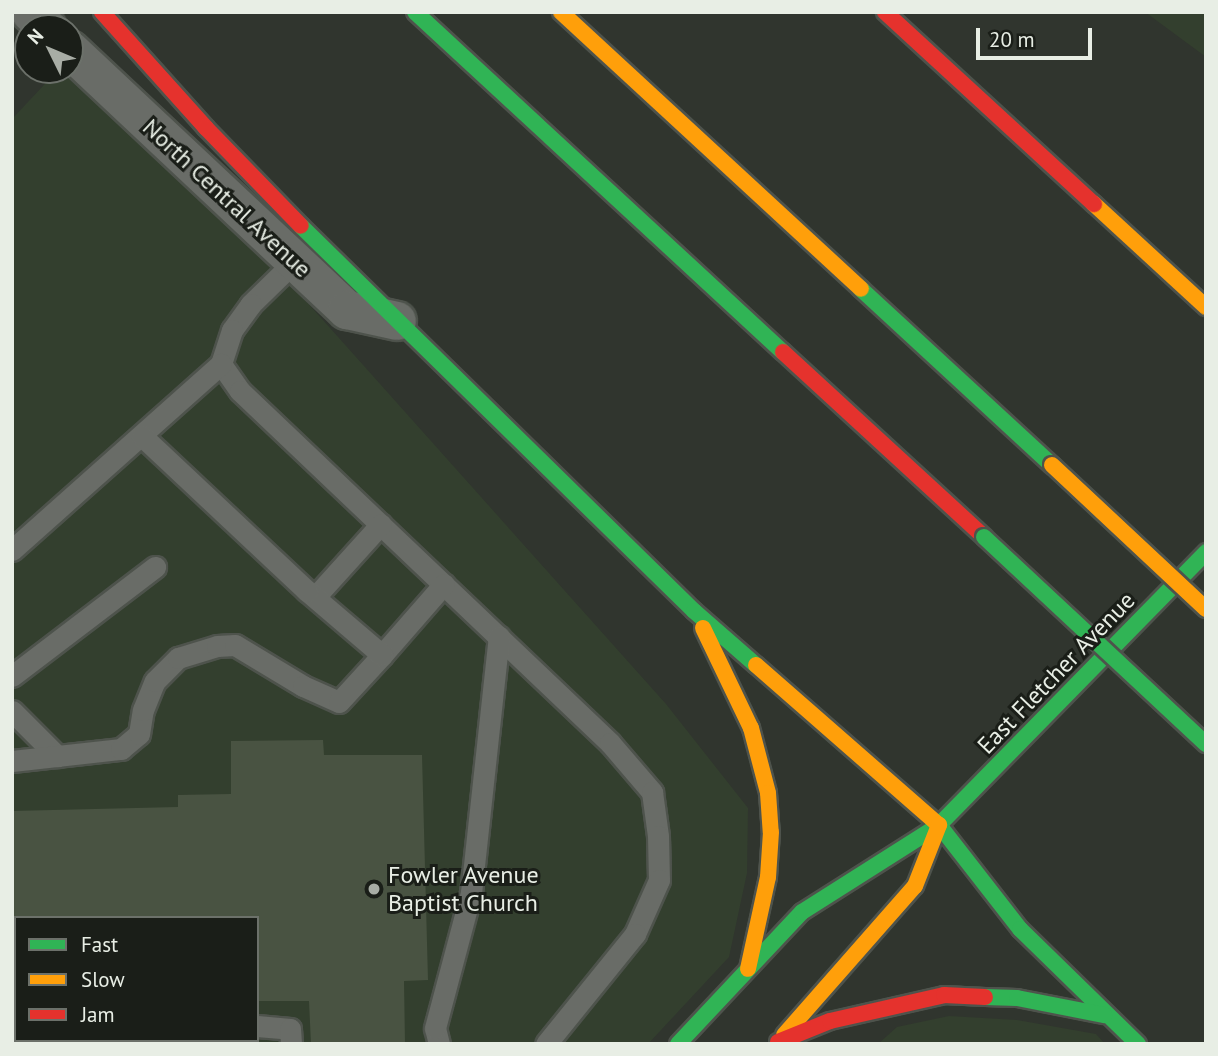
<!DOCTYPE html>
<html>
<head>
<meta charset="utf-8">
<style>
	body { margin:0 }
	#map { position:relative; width:1218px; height:1056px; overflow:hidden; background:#30352e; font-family:"PT Sans",sans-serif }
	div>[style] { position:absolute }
	.built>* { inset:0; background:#333f2e }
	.building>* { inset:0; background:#495342 }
	.roads { filter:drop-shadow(2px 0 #4e534c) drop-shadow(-2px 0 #4e534c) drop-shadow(0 2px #4e534c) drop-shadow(0 -2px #4e534c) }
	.lane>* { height:21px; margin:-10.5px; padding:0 10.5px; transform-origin:10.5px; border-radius:10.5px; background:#696c67 }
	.street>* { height:38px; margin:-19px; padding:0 19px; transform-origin:19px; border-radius:19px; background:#696c67 }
	.fast>* { height:16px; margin:-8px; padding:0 8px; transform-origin:8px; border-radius:8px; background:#30b455 }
	.slow>* { height:16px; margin:-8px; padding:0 8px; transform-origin:8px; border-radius:8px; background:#ff9f0a }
	.jam>* { height:16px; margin:-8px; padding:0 8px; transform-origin:8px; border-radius:8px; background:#e5322d }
	.bridges { filter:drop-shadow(2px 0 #4e534c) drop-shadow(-2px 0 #4e534c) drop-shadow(0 2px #4e534c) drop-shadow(0 -2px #4e534c) }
	.fast-bridge>* { height:16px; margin:-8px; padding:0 8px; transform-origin:8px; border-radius:8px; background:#30b455 }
	.slow-bridge>* { height:16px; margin:-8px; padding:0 8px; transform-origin:8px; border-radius:8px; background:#ff9f0a }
	.dots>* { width:19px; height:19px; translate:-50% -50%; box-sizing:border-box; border:4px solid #1a1e18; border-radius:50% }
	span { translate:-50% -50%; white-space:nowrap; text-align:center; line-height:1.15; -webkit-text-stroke:6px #1a1e18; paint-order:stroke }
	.street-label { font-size:24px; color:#e8eee5 }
	.poi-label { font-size:24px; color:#e8eee5 }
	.left { translate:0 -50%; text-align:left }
	.frame { position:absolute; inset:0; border:14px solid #e8eee5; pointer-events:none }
	.legend { position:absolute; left:14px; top:916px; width:245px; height:126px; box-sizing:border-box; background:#1a1e18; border:2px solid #6c716a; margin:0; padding:9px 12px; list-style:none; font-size:21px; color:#e8eee5 }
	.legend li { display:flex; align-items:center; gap:14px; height:35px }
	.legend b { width:35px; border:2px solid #6c716a }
	.north { position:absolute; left:14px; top:14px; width:70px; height:70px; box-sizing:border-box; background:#1a1e18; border:2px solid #6c716a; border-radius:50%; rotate:313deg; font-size:19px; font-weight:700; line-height:28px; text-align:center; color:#e8eee5 }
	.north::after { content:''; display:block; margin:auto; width:24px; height:32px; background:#a8ada5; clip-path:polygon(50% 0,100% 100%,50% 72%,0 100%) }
	.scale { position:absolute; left:976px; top:28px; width:116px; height:32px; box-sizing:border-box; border:4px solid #e8eee5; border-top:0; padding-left:9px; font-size:21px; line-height:24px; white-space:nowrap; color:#e8eee5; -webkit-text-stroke:5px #1a1e18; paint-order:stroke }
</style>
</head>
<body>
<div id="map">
	<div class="built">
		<div style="clip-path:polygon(1145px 12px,1206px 12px,1206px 57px)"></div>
		<div style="clip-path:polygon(evenodd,79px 47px,666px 704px,748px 808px,747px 873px,729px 957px,648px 1044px,12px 1044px,12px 119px,58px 70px,70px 70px,79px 47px,16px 918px,257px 918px,257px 1040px,16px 1040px,16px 918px)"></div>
		<div style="clip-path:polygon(949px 1016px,1017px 1020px,1096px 1034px,1105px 1044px,878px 1044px,897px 1027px)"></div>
	</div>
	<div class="building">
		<div style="clip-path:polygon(323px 740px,324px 755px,422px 755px,428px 980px,404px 981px,405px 1044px,311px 1044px,309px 1001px,257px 1001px,257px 918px,12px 918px,12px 811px,178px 807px,178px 795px,231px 794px,231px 741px)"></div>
	</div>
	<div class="roads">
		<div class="lane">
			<div style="left:295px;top:261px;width:62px;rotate:135.7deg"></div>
			<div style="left:251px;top:304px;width:32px;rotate:126deg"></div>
			<div style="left:232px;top:330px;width:36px;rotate:108deg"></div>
			<div style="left:221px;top:364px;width:33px;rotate:55deg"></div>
			<div style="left:240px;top:391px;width:511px;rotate:43.57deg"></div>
			<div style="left:610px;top:743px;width:65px;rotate:49.4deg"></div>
			<div style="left:652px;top:792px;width:44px;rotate:82.2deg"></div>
			<div style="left:658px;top:836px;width:44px;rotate:88.7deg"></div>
			<div style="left:659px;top:880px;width:59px;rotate:114deg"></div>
			<div style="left:635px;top:934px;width:141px;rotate:129deg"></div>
			<div style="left:12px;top:550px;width:280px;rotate:-41.7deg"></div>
			<div style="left:315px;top:597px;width:98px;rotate:-47.9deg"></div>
			<div style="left:382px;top:655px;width:94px;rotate:-48.9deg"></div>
			<div style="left:12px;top:676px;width:180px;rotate:-37.3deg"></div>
			<div style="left:12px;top:711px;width:64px;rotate:45deg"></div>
			<div style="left:12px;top:761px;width:110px;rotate:-6.3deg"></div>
			<div style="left:121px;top:749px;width:23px;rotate:-40deg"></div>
			<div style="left:139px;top:734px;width:24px;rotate:-81deg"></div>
			<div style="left:143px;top:710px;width:31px;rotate:-68deg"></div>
			<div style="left:155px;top:681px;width:33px;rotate:-45deg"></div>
			<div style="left:178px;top:658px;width:41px;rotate:-17.1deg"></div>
			<div style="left:217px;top:646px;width:18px;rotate:-3deg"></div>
			<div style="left:235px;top:645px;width:79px;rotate:31.1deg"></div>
			<div style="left:303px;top:686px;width:39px;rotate:24deg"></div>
			<div style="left:339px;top:702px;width:64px;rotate:-47.5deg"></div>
			<div style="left:382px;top:655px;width:99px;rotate:-139.5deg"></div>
			<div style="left:307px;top:591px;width:226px;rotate:-136.8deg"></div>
			<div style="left:257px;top:1026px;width:33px;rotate:5deg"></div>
			<div style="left:290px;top:1029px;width:15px;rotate:86deg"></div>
			<div style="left:54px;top:1044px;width:93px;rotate:-2.5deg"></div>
			<div style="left:439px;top:1044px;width:16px;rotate:-104deg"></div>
			<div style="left:435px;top:1028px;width:140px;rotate:-75.1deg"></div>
			<div style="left:471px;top:893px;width:258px;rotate:-83.8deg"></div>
		</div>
		<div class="street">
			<div style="left:30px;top:12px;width:23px;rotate:43deg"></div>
			<div style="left:70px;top:50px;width:380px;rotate:43.2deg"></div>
			<div style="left:347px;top:310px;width:51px;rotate:12.4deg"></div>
		</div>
		<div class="fast">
			<div style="left:415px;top:12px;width:501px;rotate:42.74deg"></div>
			<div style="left:301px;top:226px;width:550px;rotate:44.41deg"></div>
			<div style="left:694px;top:611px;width:82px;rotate:41.1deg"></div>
			<div style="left:861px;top:289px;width:260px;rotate:42.7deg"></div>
			<div style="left:939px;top:825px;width:132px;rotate:52.1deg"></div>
			<div style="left:1020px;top:929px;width:165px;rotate:44.3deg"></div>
			<div style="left:985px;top:997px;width:32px;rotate:2deg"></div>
			<div style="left:1017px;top:998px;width:89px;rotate:11.1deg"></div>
			<div style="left:678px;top:1044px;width:181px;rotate:-46.8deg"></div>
			<div style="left:802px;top:912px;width:162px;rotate:-32.4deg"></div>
			<div style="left:939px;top:825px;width:382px;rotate:-45.6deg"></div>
		</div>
		<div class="slow">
			<div style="left:561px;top:12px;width:408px;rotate:42.7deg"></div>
			<div style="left:1094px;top:204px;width:152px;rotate:42.6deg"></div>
			<div style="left:703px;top:628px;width:111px;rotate:64.4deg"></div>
			<div style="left:751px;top:728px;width:67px;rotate:75.3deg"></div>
			<div style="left:768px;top:793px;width:39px;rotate:86deg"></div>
			<div style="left:771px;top:832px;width:45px;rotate:93.8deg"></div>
			<div style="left:768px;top:877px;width:94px;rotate:102.3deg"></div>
			<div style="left:756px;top:665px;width:243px;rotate:41.2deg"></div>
			<div style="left:784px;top:1035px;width:198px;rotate:-48.7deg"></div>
			<div style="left:915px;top:886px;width:66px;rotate:-68.5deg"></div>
		</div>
		<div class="jam">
			<div style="left:102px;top:12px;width:156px;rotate:48.1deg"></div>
			<div style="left:206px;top:128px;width:136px;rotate:45.9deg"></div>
			<div style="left:885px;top:12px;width:284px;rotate:42.6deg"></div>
			<div style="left:783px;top:352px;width:273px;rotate:42.6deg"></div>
			<div style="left:778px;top:1042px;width:56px;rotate:-22deg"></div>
			<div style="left:830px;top:1021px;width:117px;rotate:-12.8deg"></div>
			<div style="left:944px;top:995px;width:41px;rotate:2.8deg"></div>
		</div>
	</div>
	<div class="bridges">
		<div class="fast-bridge">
			<div style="left:984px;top:537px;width:304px;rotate:43deg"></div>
		</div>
		<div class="slow-bridge">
			<div style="left:1052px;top:465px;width:211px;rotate:43.1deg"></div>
		</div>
	</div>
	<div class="dots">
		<div style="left:374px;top:889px;background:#a8ada5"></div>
	</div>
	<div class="street-label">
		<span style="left:227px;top:198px;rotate:43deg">North Central Avenue</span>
		<span style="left:1056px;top:673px;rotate:-46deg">East Fletcher Avenue</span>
	</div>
	<div class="poi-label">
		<span class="left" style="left:388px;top:889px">Fowler Avenue<br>Baptist Church</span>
	</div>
	<div class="frame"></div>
	<ul class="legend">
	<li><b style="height:9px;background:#30b455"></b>Fast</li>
	<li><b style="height:9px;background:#ff9f0a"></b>Slow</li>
	<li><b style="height:9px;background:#e5322d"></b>Jam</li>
	</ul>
	<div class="north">N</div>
	<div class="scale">20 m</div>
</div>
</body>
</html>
